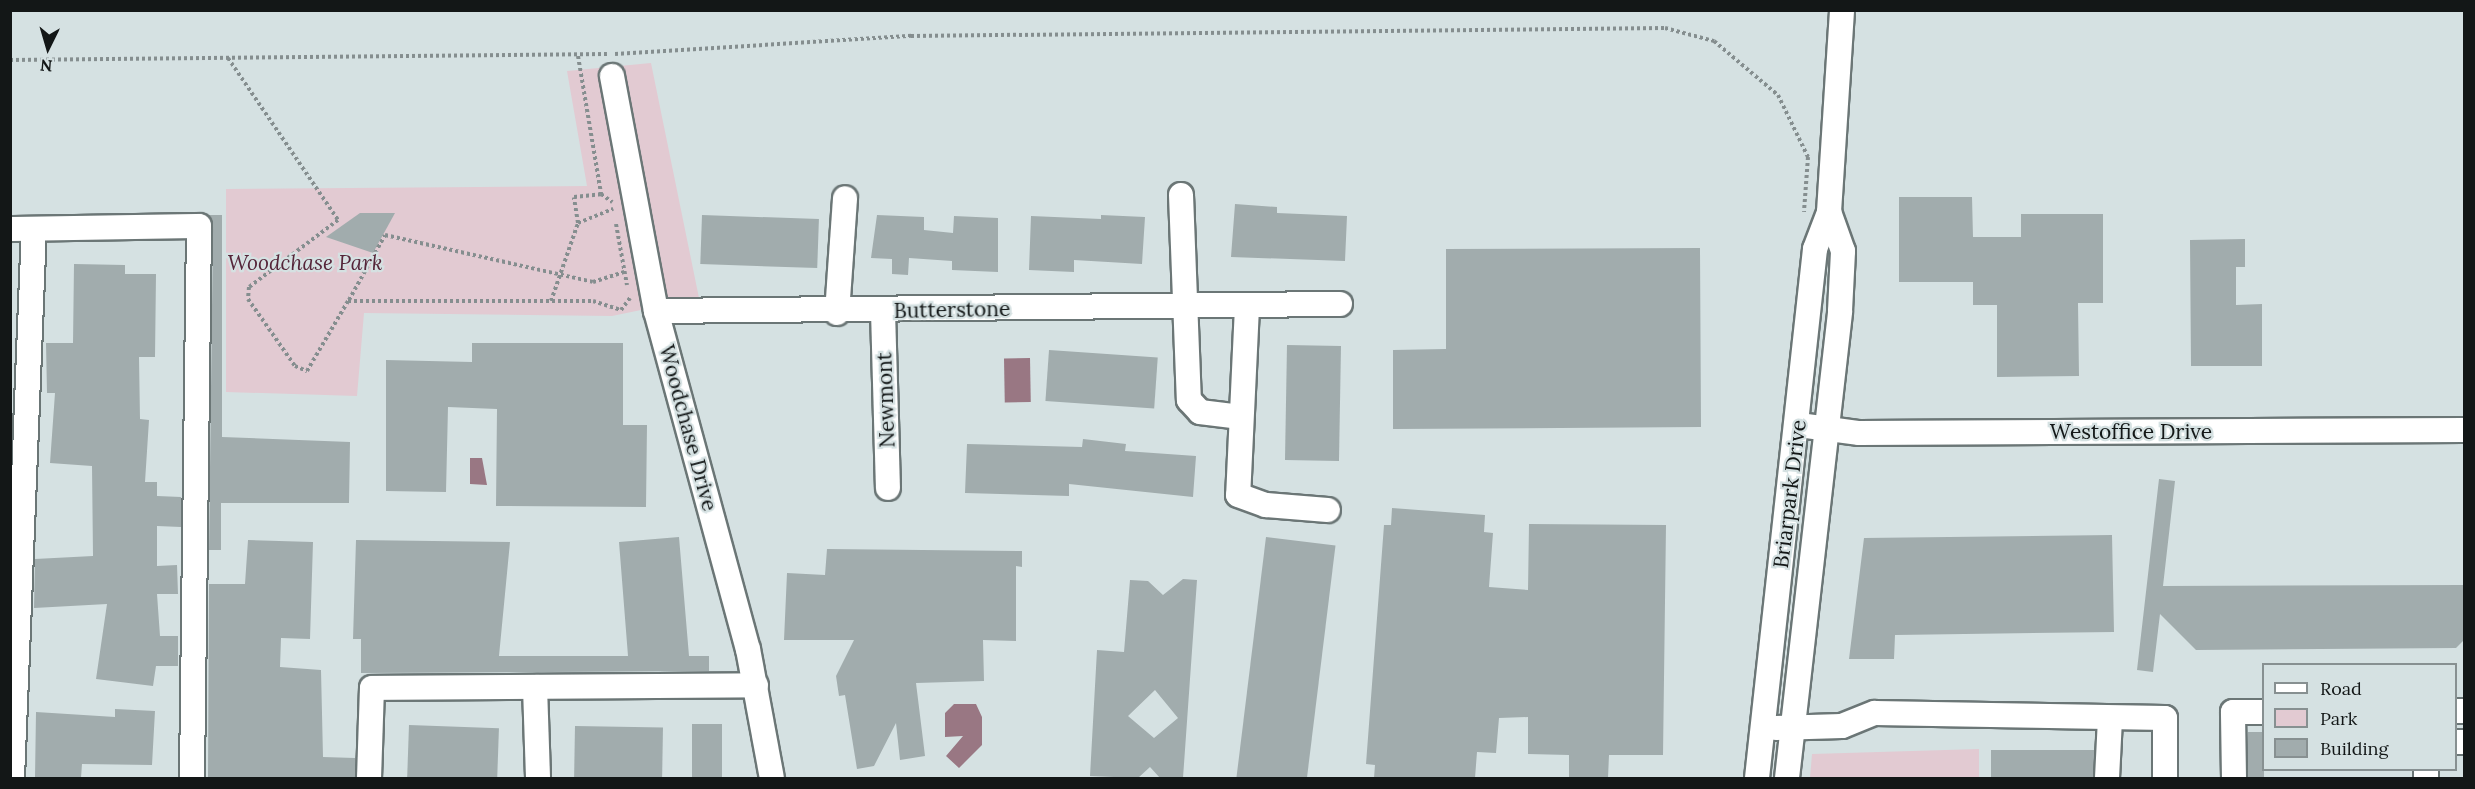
<!DOCTYPE html>
<html>
<head>
<meta charset="utf-8">
<style>
	body { margin:0 }
	#map { position:relative; width:2475px; height:789px; overflow:hidden; background:#d5e1e2; font-family:Lora,serif }
	div>[style] { position:absolute }
	.green>* { inset:0; background:#e2cad2 }
	.water>* { inset:0; background:#997783; transform-origin:0 0 }
	.building>* { inset:0; background:#a1acad; transform-origin:0 0 }
	.path>* { height:4px; margin-top:-2px; transform-origin:0; background:repeating-linear-gradient(90deg,#858e8f 0 3px,transparent 0 6px) }
	.roads { filter:drop-shadow(2px 0 #6b7676) drop-shadow(-2px 0 #6b7676) drop-shadow(0 2px #6b7676) drop-shadow(0 -2px #6b7676) }
	.minor>* { height:24px; margin:-12px; padding:0 12px; transform-origin:12px; border-radius:12px; background:#fff }
	span { translate:-50% -50%; white-space:nowrap; text-align:center; line-height:1.15; -webkit-text-stroke:4.5px #d5e1e2; paint-order:stroke }
	.park-label { font-size:21px; color:#552539; font-style:italic }
	.street-label { font-size:21px; color:#131717 }
	.frame { position:absolute; inset:0; border:12px solid #131717; pointer-events:none }
	.legend { position:absolute; left:2262px; top:663px; width:195px; height:108px; box-sizing:border-box; background:#d5e1e2; border:2px solid #879091; margin:0; padding:8px 10px; list-style:none; font-size:18px; color:#131717 }
	.legend li { display:flex; align-items:center; gap:12px; height:30px }
	.legend b { width:30px; border:2px solid #879091 }
	.north { position:absolute; left:18px; top:18px; width:60px; height:60px; -webkit-text-stroke:4px #d5e1e2; paint-order:stroke; rotate:185deg; font-size:16px; font-weight:700; line-height:24px; text-align:center; color:#131717 }
	.north::after { content:''; display:block; margin:auto; width:21px; height:27px; background:#131717; clip-path:polygon(50% 0,100% 100%,50% 72%,0 100%) }
</style>
</head>
<body>
<div id="map">
	<div class="green">
		<div style="clip-path:polygon(651px 63px,699px 298px,612px 316px,364px 313px,357px 396px,226px 392px,226px 189px,587px 186px,567px 71px)"></div>
		<div style="clip-path:polygon(1979px 749px,1979px 778px,1810px 778px,1812px 754px)"></div>
	</div>
	<div class="water">
		<div style="left:1030px;top:358px;width:44px;height:26px;rotate:89deg"></div>
		<div style="clip-path:polygon(470px 458px,482px 458px,487px 485px,470px 484px)"></div>
		<div style="clip-path:polygon(954px 704px,976px 704px,982px 717px,982px 745px,959px 768px,946px 756px,963px 736px,945px 737px,945px 713px)"></div>
	</div>
	<div class="building">
		<div style="clip-path:polygon(1899px 197px,1972px 197px,1973px 237px,2021px 237px,2021px 214px,2103px 214px,2103px 303px,2078px 303px,2079px 376px,1997px 377px,1997px 305px,1973px 305px,1973px 282px,1899px 282px)"></div>
		<div style="clip-path:polygon(1235px 204px,1277px 207px,1277px 213px,1347px 216px,1345px 261px,1231px 257px)"></div>
		<div style="clip-path:polygon(360px 213px,395px 213px,373px 253px,326px 237px)"></div>
		<div style="clip-path:polygon(207px 215px,222px 215px,222px 437px,350px 442px,349px 503px,221px 503px,221px 550px,209px 550px,213px 226px)"></div>
		<div style="left:702px;top:215px;width:117px;height:49px;rotate:2deg"></div>
		<div style="clip-path:polygon(877px 215px,924px 217px,924px 230px,953px 233px,954px 216px,998px 218px,998px 272px,952px 270px,952px 261px,909px 258px,908px 275px,892px 274px,892px 259px,871px 258px)"></div>
		<div style="clip-path:polygon(1101px 215px,1145px 217px,1142px 264px,1074px 260px,1074px 272px,1029px 270px,1031px 216px,1101px 219px)"></div>
		<div style="clip-path:polygon(2245px 239px,2245px 267px,2236px 267px,2236px 305px,2262px 304px,2262px 366px,2191px 366px,2190px 240px)"></div>
		<div style="clip-path:polygon(1700px 248px,1701px 427px,1393px 429px,1393px 350px,1446px 349px,1446px 249px)"></div>
		<div style="clip-path:polygon(74px 264px,125px 265px,125px 274px,156px 274px,155px 357px,139px 357px,140px 419px,149px 420px,145px 482px,157px 482px,157px 496px,181px 497px,181px 527px,157px 526px,157px 566px,177px 565px,178px 594px,157px 594px,160px 636px,178px 636px,178px 666px,156px 666px,153px 686px,96px 679px,107px 604px,34px 608px,35px 559px,93px 556px,92px 466px,50px 463px,55px 393px,47px 393px,46px 343px,73px 343px)"></div>
		<div style="clip-path:polygon(472px 343px,623px 343px,623px 425px,647px 425px,646px 507px,496px 506px,497px 409px,448px 407px,446px 492px,386px 491px,386px 360px,472px 362px)"></div>
		<div style="left:1287px;top:345px;width:54px;height:115px;rotate:1deg"></div>
		<div style="left:1049px;top:350px;width:109px;height:51px;rotate:4deg"></div>
		<div style="clip-path:polygon(1083px 439px,1126px 444px,1125px 451px,1196px 456px,1193px 497px,1069px 484px,1069px 496px,965px 493px,967px 444px,1082px 447px)"></div>
		<div style="clip-path:polygon(2159px 479px,2175px 481px,2163px 586px,2464px 585px,2464px 640px,2456px 648px,2196px 650px,2160px 614px,2153px 672px,2137px 670px)"></div>
		<div style="clip-path:polygon(1392px 508px,1485px 515px,1484px 532px,1493px 533px,1489px 587px,1528px 590px,1529px 524px,1666px 525px,1663px 755px,1609px 755px,1608px 778px,1569px 778px,1569px 755px,1528px 754px,1528px 717px,1499px 718px,1496px 753px,1477px 752px,1475px 778px,1374px 778px,1375px 765px,1366px 764px,1384px 525px,1391px 525px)"></div>
		<div style="clip-path:polygon(2112px 535px,2114px 632px,1895px 635px,1894px 659px,1849px 659px,1864px 538px)"></div>
		<div style="clip-path:polygon(679px 537px,689px 656px,709px 656px,709px 671px,361px 673px,361px 639px,353px 639px,356px 540px,510px 542px,499px 656px,628px 656px,619px 542px)"></div>
		<div style="left:1266px;top:537px;width:70px;height:242px;rotate:7deg"></div>
		<div style="clip-path:polygon(248px 540px,313px 542px,310px 639px,281px 638px,280px 667px,321px 670px,323px 757px,355px 758px,355px 778px,208px 778px,209px 584px,245px 584px)"></div>
		<div style="clip-path:polygon(827px 549px,1022px 551px,1022px 567px,1016px 566px,1016px 641px,983px 640px,984px 681px,916px 683px,925px 756px,900px 760px,896px 723px,874px 766px,857px 769px,845px 695px,839px 696px,836px 676px,854px 640px,784px 640px,787px 573px,825px 575px)"></div>
		<div style="clip-path:polygon(evenodd,1183px 579px,1197px 580px,1183px 778px,1160px 778px,1150px 767px,1138px 778px,1090px 776px,1097px 650px,1124px 652px,1130px 580px,1148px 581px,1163px 595px,1183px 579px,1155px 690px,1178px 718px,1154px 738px,1128px 716px,1155px 690px)"></div>
		<div style="clip-path:polygon(115px 709px,155px 711px,152px 765px,82px 764px,81px 778px,35px 778px,36px 712px,115px 717px)"></div>
		<div style="left:692px;top:724px;width:30px;height:54px"></div>
		<div style="left:409px;top:725px;width:90px;height:53px;rotate:2deg"></div>
		<div style="left:575px;top:726px;width:88px;height:52px;rotate:1deg"></div>
		<div style="left:2264px;top:732px;width:46px;height:16px;rotate:90deg"></div>
		<div style="left:1991px;top:750px;width:103px;height:28px"></div>
	</div>
	<div class="path">
		<div style="left:615px;top:54px;width:297px;rotate:-3.5deg"></div>
		<div style="left:911px;top:36px;width:754px;rotate:-0.61deg"></div>
		<div style="left:1665px;top:28px;width:51px;rotate:14.9deg"></div>
		<div style="left:1714px;top:41px;width:84px;rotate:40.2deg"></div>
		<div style="left:1778px;top:95px;width:69px;rotate:64.2deg"></div>
		<div style="left:1808px;top:157px;width:55px;rotate:94.2deg"></div>
		<div style="left:578px;top:56px;width:140px;rotate:80.5deg"></div>
		<div style="left:601px;top:194px;width:14px;rotate:36deg"></div>
		<div style="left:228px;top:58px;width:196px;rotate:55.8deg"></div>
		<div style="left:338px;top:220px;width:111px;rotate:143deg"></div>
		<div style="left:249px;top:287px;width:12px;rotate:95deg"></div>
		<div style="left:248px;top:299px;width:82px;rotate:55deg"></div>
		<div style="left:295px;top:366px;width:13px;rotate:23deg"></div>
		<div style="left:307px;top:371px;width:81px;rotate:-59.6deg"></div>
		<div style="left:348px;top:301px;width:245px"></div>
		<div style="left:593px;top:301px;width:29px;rotate:18deg"></div>
		<div style="left:621px;top:310px;width:15px;rotate:-53deg"></div>
		<div style="left:10px;top:60px;width:597px;rotate:-0.58deg"></div>
		<div style="left:578px;top:223px;width:26px;rotate:-99deg"></div>
		<div style="left:574px;top:197px;width:27px;rotate:-6deg"></div>
		<div style="left:616px;top:224px;width:62px;rotate:79.8deg"></div>
		<div style="left:349px;top:300px;width:74px;rotate:-61deg"></div>
		<div style="left:385px;top:235px;width:213px;rotate:12.7deg"></div>
		<div style="left:593px;top:282px;width:33px;rotate:-18deg"></div>
		<div style="left:551px;top:301px;width:83px;rotate:-70.9deg"></div>
		<div style="left:578px;top:223px;width:38px;rotate:-22deg"></div>
	</div>
	<div class="roads">
		<div class="minor">
			<div style="left:612px;top:76px;width:239px;rotate:79.4deg"></div>
			<div style="left:656px;top:311px;width:350px;rotate:74.8deg"></div>
			<div style="left:748px;top:649px;width:131px;rotate:79.5deg"></div>
			<div style="left:1181px;top:195px;width:205px;rotate:87.8deg"></div>
			<div style="left:1189px;top:400px;width:16px;rotate:47deg"></div>
			<div style="left:1200px;top:412px;width:41px;rotate:7deg"></div>
			<div style="left:10px;top:229px;width:189px;rotate:-0.9deg"></div>
			<div style="left:199px;top:226px;width:552px;rotate:90.73deg"></div>
			<div style="left:1247px;top:307px;width:188px;rotate:92.7deg"></div>
			<div style="left:1238px;top:495px;width:30px;rotate:20deg"></div>
			<div style="left:1266px;top:505px;width:62px;rotate:4.6deg"></div>
			<div style="left:656px;top:311px;width:684px;rotate:-0.59deg"></div>
			<div style="left:883px;top:311px;width:177px;rotate:88.4deg"></div>
			<div style="left:837px;top:313px;width:115px;rotate:-86deg"></div>
			<div style="left:1799px;top:425px;width:61px;rotate:7.6deg"></div>
			<div style="left:1859px;top:433px;width:605px;rotate:-0.28deg"></div>
			<div style="left:535px;top:687px;width:91px;rotate:88.1deg"></div>
			<div style="left:2456px;top:711px;width:8px"></div>
			<div style="left:1776px;top:728px;width:66px;rotate:-1.7deg"></div>
			<div style="left:1842px;top:726px;width:35px;rotate:-22deg"></div>
			<div style="left:1875px;top:713px;width:290px;rotate:1deg"></div>
			<div style="left:2165px;top:718px;width:60px;rotate:90deg"></div>
			<div style="left:2456px;top:742px;width:8px"></div>
			<div style="left:2426px;top:770px;width:8px;rotate:90deg"></div>
			<div style="left:12px;top:778px;width:549px;rotate:-87.71deg"></div>
			<div style="left:369px;top:778px;width:90px;rotate:-88.1deg"></div>
			<div style="left:372px;top:688px;width:384px;rotate:-0.4deg"></div>
			<div style="left:1757px;top:778px;width:532px;rotate:-83.74deg"></div>
			<div style="left:1815px;top:249px;width:40px;rotate:-69deg"></div>
			<div style="left:1829px;top:212px;width:202px;rotate:-86.3deg"></div>
			<div style="left:1787px;top:778px;width:470px;rotate:-83.5deg"></div>
			<div style="left:1840px;top:311px;width:60px;rotate:-87.1deg"></div>
			<div style="left:1843px;top:251px;width:41px;rotate:-109.7deg"></div>
			<div style="left:2107px;top:778px;width:59px;rotate:-87.1deg"></div>
			<div style="left:2234px;top:778px;width:66px;rotate:-90.9deg"></div>
			<div style="left:2233px;top:712px;width:31px"></div>
		</div>
	</div>
	<div class="park-label">
		<span style="left:305px;top:263px">Woodchase Park</span>
	</div>
	<div class="street-label">
		<span style="left:952px;top:310px;rotate:-1deg">Butterstone</span>
		<span style="left:886px;top:400px;rotate:-92deg">Newmont</span>
		<span style="left:688px;top:428px;rotate:75deg">Woodchase Drive</span>
		<span style="left:2131px;top:432px">Westoffice Drive</span>
		<span style="left:1790px;top:494px;rotate:-83deg">Briarpark Drive</span>
	</div>
	<div class="frame"></div>
	<ul class="legend">
	<li><b style="height:8px;background:#fff"></b>Road</li>
	<li><b style="height:16px;background:#e2cad2"></b>Park</li>
	<li><b style="height:16px;background:#a1acad"></b>Building</li>
	</ul>
	<div class="north">N</div>
</div>
</body>
</html>
